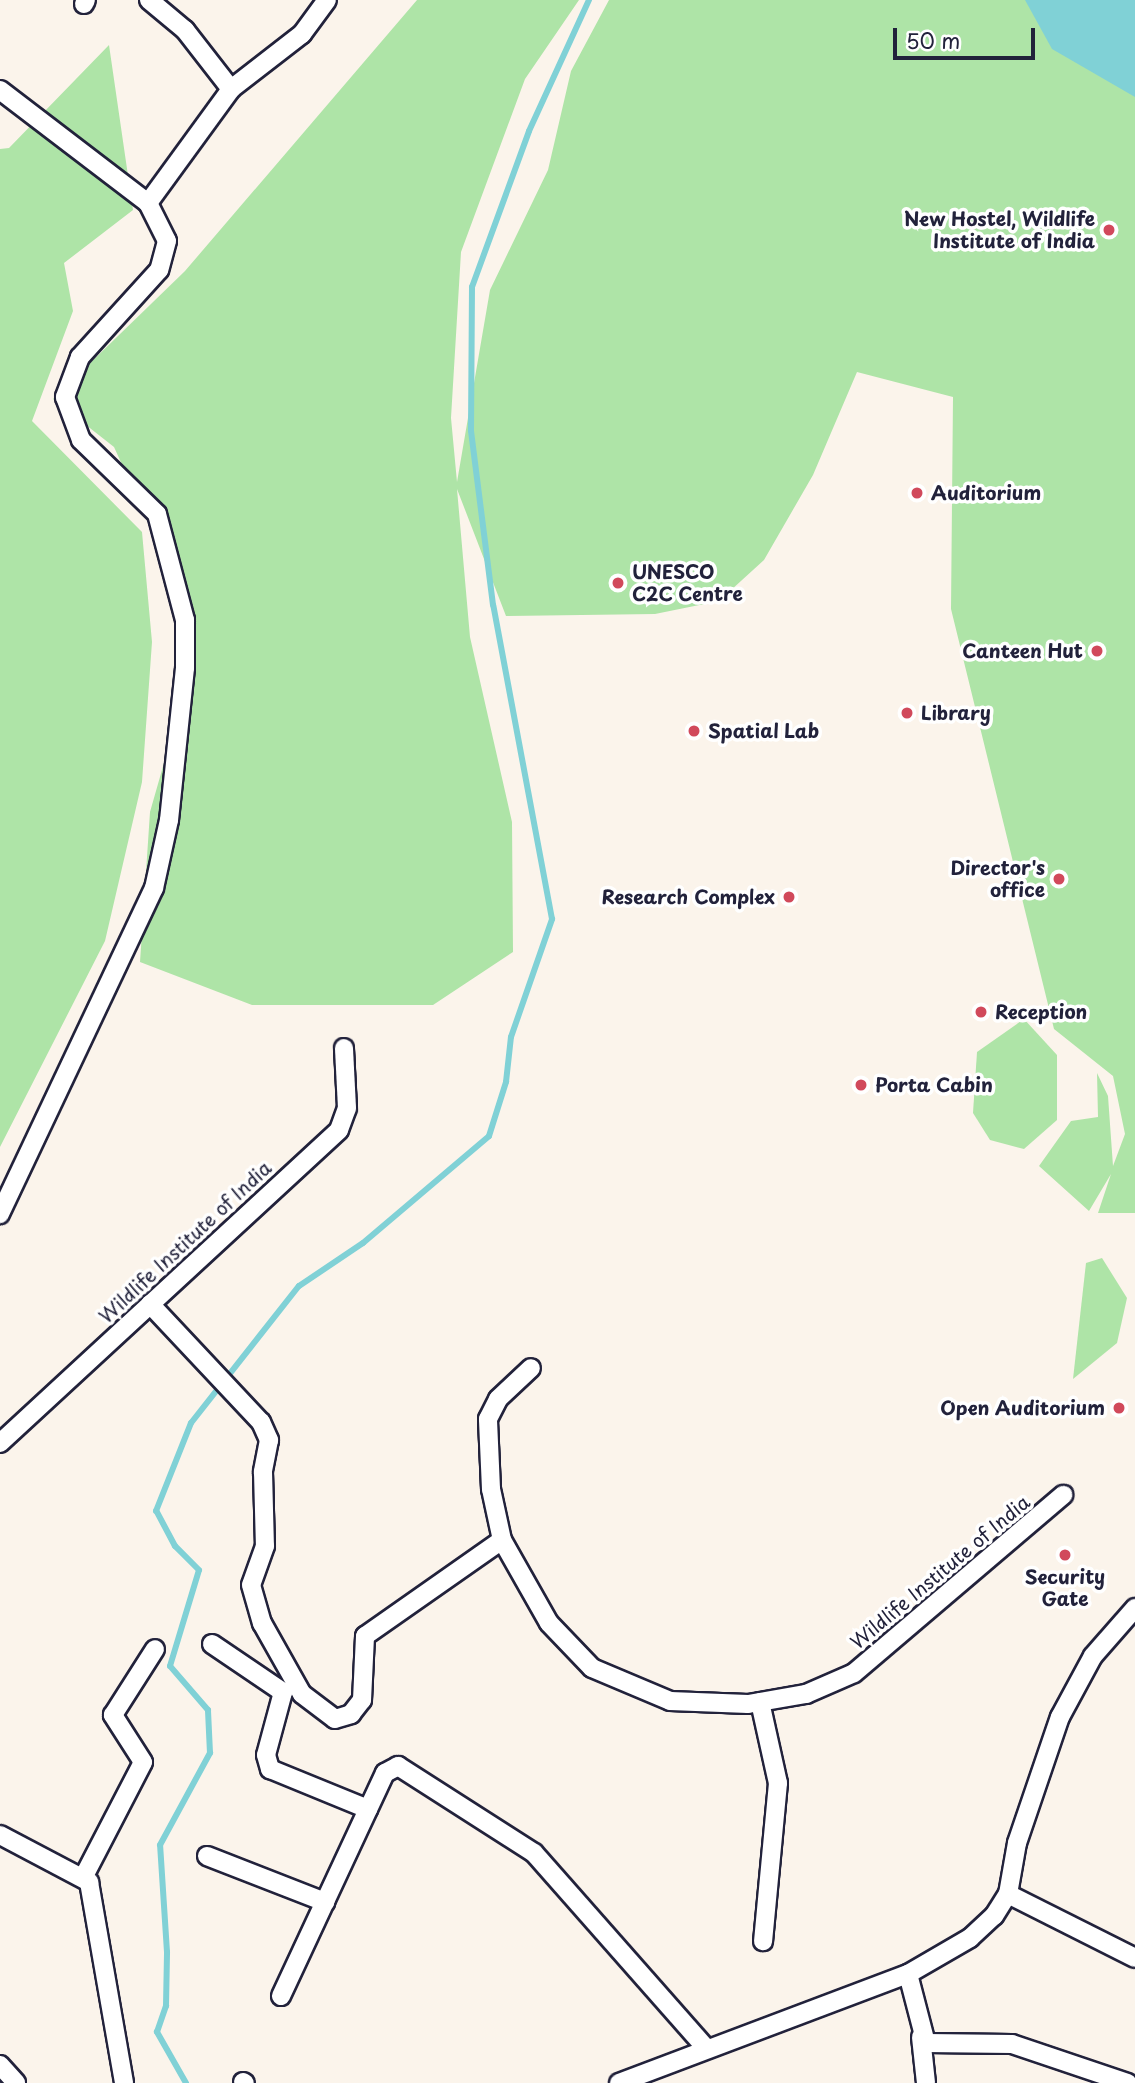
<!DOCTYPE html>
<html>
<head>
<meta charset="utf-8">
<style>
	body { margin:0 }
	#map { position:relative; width:1135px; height:2083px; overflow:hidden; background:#fbf4eb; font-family:"Playpen Sans",sans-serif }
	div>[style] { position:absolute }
	.green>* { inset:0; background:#aee4a7 }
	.water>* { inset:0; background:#80d1d6 }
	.stream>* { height:6px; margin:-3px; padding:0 3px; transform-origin:3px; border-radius:3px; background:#80d1d6 }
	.roads { filter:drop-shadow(2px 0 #22223b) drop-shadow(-2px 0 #22223b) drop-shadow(0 2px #22223b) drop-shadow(0 -2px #22223b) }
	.minor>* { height:18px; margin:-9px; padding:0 9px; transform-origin:9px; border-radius:9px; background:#fff }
	.dots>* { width:19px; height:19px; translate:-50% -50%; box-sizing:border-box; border:4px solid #fff; border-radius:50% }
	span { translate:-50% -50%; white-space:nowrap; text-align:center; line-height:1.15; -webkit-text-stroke:7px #fff; paint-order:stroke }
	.poi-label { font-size:19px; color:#22223b; font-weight:700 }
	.right { translate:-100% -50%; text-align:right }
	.left { translate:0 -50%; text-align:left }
	.street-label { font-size:19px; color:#22223b }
	.scale { position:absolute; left:893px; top:28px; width:142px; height:32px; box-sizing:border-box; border:4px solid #22223b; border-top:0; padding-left:9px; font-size:21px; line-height:24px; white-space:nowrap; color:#22223b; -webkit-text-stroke:5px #fff; paint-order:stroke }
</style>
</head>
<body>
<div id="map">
	<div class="green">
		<div style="clip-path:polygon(417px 0,579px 0,525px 79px,461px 252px,451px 418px,457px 482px,490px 290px,548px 170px,571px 71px,609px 0,1135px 0,1135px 1213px,1098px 1213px,1111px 1174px,1089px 1211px,1039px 1166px,1071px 1121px,1098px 1117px,1097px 1073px,1108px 1096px,1113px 1166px,1125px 1134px,1113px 1076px,1054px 1029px,951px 609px,953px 397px,857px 372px,813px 475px,764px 560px,719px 601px,655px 614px,506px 616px,457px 489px,470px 637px,512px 822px,513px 952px,433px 1005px,252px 1005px,140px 962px,150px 812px,193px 661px,150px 526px,114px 447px,53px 399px,185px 271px)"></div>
		<div style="clip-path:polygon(109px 45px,133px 210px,64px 263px,73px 311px,32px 421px,142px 532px,152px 642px,142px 782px,105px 941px,0 1147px,0 149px,9px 148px)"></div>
		<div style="clip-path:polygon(1024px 1019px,1057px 1055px,1057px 1120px,1024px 1149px,990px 1140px,973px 1113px,977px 1052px)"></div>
		<div style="clip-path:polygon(1102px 1258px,1127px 1298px,1117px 1343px,1073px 1379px,1086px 1263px)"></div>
	</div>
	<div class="water">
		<div style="clip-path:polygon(1025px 0,1135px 0,1135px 97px,1052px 49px)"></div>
	</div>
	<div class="stream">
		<div style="left:186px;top:2083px;width:59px;rotate:-119.6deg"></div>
		<div style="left:157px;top:2032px;width:28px;rotate:-71deg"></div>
		<div style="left:166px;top:2006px;width:54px;rotate:-88.9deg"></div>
		<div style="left:167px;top:1952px;width:107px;rotate:-93.7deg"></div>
		<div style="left:160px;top:1845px;width:105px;rotate:-61.5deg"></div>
		<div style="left:210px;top:1753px;width:43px;rotate:-92.7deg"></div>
		<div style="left:208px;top:1710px;width:58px;rotate:-130.8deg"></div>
		<div style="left:170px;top:1666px;width:100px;rotate:-73.2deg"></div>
		<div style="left:199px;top:1570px;width:34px;rotate:-135deg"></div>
		<div style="left:175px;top:1546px;width:40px;rotate:-118deg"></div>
		<div style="left:156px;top:1511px;width:95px;rotate:-68.3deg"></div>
		<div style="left:191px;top:1423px;width:174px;rotate:-51.8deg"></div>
		<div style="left:299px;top:1286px;width:77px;rotate:-33.9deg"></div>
		<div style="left:363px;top:1243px;width:165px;rotate:-40.3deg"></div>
		<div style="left:489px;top:1136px;width:57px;rotate:-72.5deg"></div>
		<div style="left:506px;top:1082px;width:45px;rotate:-83.7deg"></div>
		<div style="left:511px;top:1037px;width:125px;rotate:-70.8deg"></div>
		<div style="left:552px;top:919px;width:319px;rotate:-100.6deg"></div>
		<div style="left:493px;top:605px;width:176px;rotate:-97.2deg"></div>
		<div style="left:471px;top:430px;width:143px;rotate:-89.6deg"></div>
		<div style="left:472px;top:287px;width:166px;rotate:-69.9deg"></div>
		<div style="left:529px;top:131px;width:144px;rotate:-65.4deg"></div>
	</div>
	<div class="roads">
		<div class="minor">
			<div style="left:149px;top:0;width:47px;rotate:39.8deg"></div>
			<div style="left:185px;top:30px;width:75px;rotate:52.1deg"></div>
			<div style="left:84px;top:4px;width:4px;rotate:-63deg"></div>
			<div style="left:0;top:90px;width:186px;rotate:37.4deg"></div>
			<div style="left:148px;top:203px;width:42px;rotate:63.4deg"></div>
			<div style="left:167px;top:241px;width:30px;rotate:105deg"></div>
			<div style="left:159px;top:270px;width:118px;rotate:132.2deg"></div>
			<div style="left:80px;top:357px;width:43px;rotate:110.6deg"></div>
			<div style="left:65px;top:397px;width:46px;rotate:69.6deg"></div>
			<div style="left:81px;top:440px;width:106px;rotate:44.2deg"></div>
			<div style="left:157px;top:514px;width:110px;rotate:75.2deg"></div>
			<div style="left:185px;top:620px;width:48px;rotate:90deg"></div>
			<div style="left:185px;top:668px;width:153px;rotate:96deg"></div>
			<div style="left:169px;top:820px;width:70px;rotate:102.4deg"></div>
			<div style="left:154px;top:888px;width:361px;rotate:115.3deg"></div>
			<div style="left:148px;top:203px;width:141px;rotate:-53.9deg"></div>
			<div style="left:231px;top:89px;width:90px;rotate:-37.8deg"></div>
			<div style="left:302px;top:34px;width:42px;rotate:-53.7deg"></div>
			<div style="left:150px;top:1304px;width:162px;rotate:46.8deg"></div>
			<div style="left:261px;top:1422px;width:20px;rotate:66deg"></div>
			<div style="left:269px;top:1440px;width:33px;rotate:101deg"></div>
			<div style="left:263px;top:1472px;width:74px;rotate:88.5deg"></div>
			<div style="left:265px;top:1546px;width:41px;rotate:109.7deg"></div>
			<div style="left:251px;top:1585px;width:40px;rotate:74deg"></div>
			<div style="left:262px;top:1623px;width:81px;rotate:60.6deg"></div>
			<div style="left:302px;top:1694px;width:41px;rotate:37.1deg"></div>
			<div style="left:335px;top:1719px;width:17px;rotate:-17deg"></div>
			<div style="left:351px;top:1714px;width:18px;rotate:-52deg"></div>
			<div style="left:362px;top:1700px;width:64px;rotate:-87.3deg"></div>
			<div style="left:365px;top:1636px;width:167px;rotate:-35deg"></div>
			<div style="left:502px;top:1540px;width:95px;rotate:60.5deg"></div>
			<div style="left:549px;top:1623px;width:62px;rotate:46.3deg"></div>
			<div style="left:592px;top:1668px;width:85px;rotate:22.9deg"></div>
			<div style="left:670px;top:1701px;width:78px;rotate:2.2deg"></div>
			<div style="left:748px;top:1704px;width:59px;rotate:-9.8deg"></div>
			<div style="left:806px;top:1694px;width:52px;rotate:-23.6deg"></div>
			<div style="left:854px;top:1673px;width:275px;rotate:-40.4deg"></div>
			<div style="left:0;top:1443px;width:461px;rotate:-42.7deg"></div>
			<div style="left:339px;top:1130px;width:23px;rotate:-70deg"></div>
			<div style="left:347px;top:1108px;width:60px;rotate:-92.9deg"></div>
			<div style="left:502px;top:1540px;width:52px;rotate:-102.2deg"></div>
			<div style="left:491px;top:1489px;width:70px;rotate:-92.5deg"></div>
			<div style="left:488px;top:1419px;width:22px;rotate:-63deg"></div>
			<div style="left:498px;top:1399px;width:45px;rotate:-43.2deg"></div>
			<div style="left:212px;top:1644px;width:86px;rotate:34.1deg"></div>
			<div style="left:283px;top:1692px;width:65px;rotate:105.1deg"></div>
			<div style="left:266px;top:1755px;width:15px;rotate:74deg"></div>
			<div style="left:270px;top:1769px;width:106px;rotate:22.2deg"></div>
			<div style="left:760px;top:1702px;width:83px;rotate:77.5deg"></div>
			<div style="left:778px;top:1783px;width:159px;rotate:95.4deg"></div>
			<div style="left:0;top:1835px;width:101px;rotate:27.8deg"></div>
			<div style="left:89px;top:1882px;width:204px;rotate:80.1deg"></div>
			<div style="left:207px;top:1856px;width:127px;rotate:21.3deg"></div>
			<div style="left:84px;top:1876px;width:128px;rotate:-62.6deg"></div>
			<div style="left:143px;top:1762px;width:56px;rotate:-122.6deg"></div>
			<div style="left:113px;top:1715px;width:78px;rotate:-57.5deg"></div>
			<div style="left:1008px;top:1894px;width:142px;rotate:26.7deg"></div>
			<div style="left:908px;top:1974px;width:71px;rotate:75.4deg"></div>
			<div style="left:926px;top:2043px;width:86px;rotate:0.7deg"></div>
			<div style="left:1012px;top:2044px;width:122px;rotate:18.6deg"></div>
			<div style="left:281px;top:1996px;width:246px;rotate:-65deg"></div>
			<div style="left:385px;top:1773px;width:15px;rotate:-28deg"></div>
			<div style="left:398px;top:1766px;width:161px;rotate:32.6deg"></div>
			<div style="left:534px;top:1853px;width:259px;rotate:48.6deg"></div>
			<div style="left:921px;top:2037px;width:46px;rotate:83.8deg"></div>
			<div style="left:0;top:2065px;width:24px;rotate:48deg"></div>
			<div style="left:243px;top:2082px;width:2px;rotate:27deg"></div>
			<div style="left:619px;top:2083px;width:309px;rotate:-20.7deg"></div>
			<div style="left:908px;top:1974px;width:72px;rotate:-30.1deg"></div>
			<div style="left:970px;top:1938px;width:33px;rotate:-43deg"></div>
			<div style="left:994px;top:1916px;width:26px;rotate:-58deg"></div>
			<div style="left:1008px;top:1894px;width:52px;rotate:-80deg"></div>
			<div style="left:1017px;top:1843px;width:133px;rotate:-71.2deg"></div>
			<div style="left:1060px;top:1717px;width:69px;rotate:-61.6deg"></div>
			<div style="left:1093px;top:1656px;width:64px;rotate:-48.8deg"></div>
		</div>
	</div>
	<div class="dots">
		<div style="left:1109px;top:230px;background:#d1495b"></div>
		<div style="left:917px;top:493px;background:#d1495b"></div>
		<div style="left:618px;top:583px;background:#d1495b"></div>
		<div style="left:1097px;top:651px;background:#d1495b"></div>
		<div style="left:907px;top:713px;background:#d1495b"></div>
		<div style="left:694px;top:731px;background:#d1495b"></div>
		<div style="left:1059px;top:879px;background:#d1495b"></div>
		<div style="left:789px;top:897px;background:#d1495b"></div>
		<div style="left:981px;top:1012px;background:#d1495b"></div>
		<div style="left:861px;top:1085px;background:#d1495b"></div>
		<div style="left:1119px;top:1408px;background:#d1495b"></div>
		<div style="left:1065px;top:1555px;background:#d1495b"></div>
	</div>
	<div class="poi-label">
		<span class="right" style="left:1095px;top:230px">New Hostel, Wildlife<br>Institute of India</span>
		<span class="left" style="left:931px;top:493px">Auditorium</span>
		<span class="left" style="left:632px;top:583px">UNESCO<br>C2C Centre</span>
		<span class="right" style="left:1083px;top:651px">Canteen Hut</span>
		<span class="left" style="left:921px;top:713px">Library</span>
		<span class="left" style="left:708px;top:731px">Spatial Lab</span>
		<span class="right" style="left:1045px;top:879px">Director's<br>office</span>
		<span class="right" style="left:775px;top:897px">Research Complex</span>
		<span class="left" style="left:995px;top:1012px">Reception</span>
		<span class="left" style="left:875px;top:1085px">Porta Cabin</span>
		<span class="right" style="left:1105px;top:1408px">Open Auditorium</span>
		<span style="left:1065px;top:1588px">Security<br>Gate</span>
	</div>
	<div class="street-label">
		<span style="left:185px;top:1242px;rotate:-43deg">Wildlife Institute of India</span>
		<span style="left:940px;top:1572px;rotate:-40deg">Wildlife Institute of India</span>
	</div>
	<div class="scale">50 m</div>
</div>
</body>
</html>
